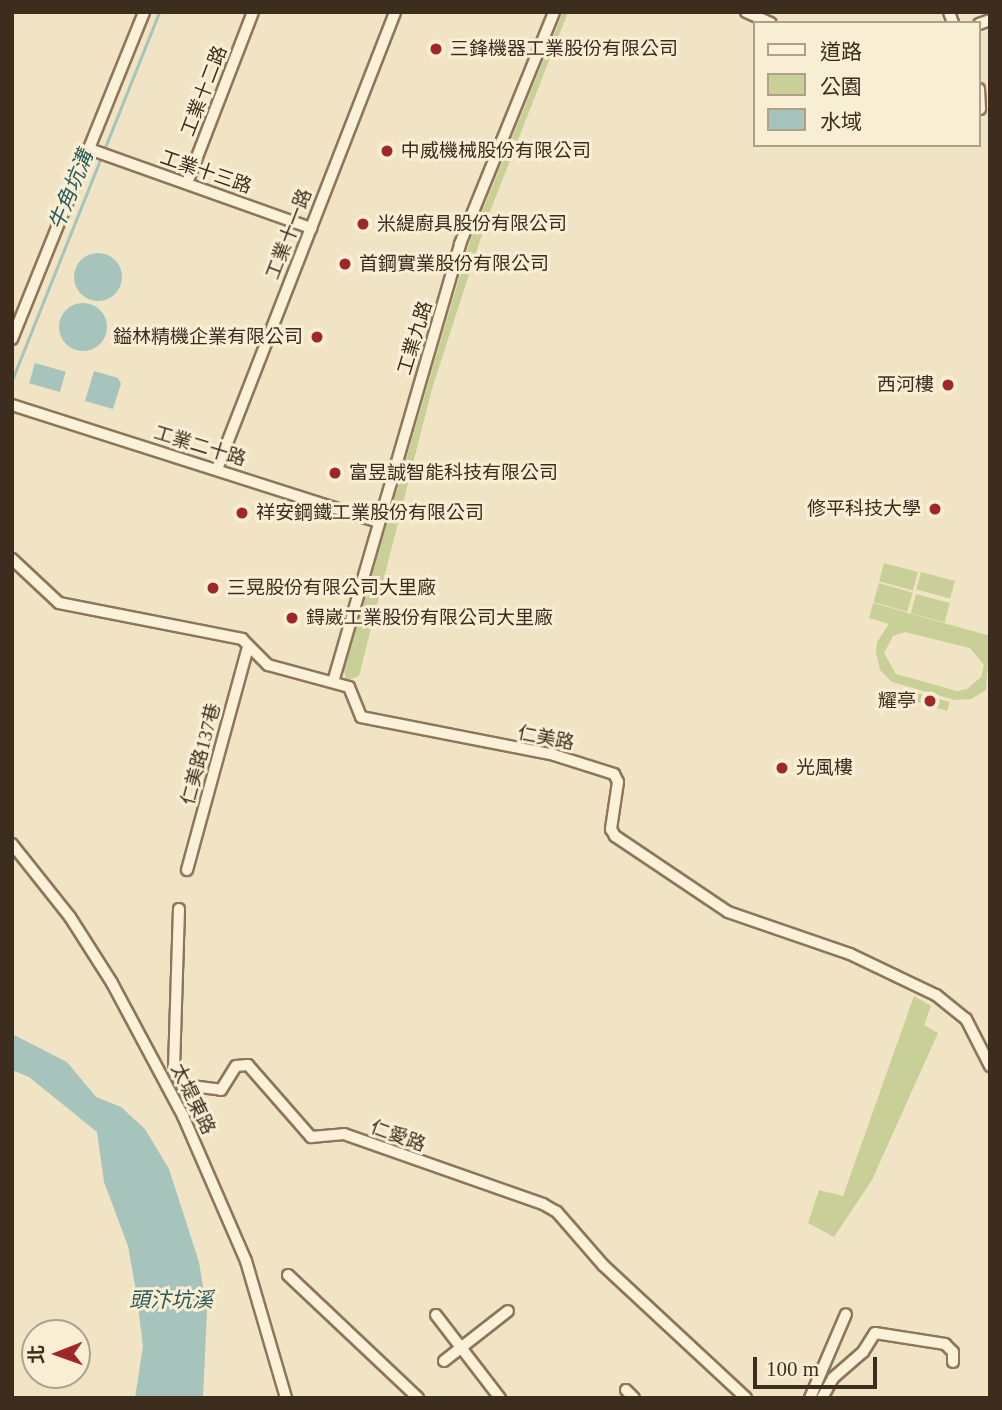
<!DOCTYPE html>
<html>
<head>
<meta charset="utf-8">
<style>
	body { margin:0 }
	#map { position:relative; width:1002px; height:1410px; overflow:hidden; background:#f1e4c4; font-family:"Times New Roman","Noto Sans TC",serif }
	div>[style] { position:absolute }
	.green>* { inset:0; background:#c8d097; transform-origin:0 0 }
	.water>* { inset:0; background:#a6c4bc; transform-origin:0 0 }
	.round { border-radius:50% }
	.stream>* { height:2.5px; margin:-1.25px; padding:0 1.25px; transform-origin:1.25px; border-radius:1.25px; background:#a6c4bc }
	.roads { filter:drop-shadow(2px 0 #8d7659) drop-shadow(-2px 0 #8d7659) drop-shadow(0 2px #8d7659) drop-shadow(0 -2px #8d7659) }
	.minor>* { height:10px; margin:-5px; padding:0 5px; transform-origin:5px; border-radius:5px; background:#fbf1d8 }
	.dots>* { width:19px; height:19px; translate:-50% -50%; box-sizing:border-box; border:4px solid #f8eed4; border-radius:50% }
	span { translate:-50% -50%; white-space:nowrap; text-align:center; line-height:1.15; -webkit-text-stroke:6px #f8eed4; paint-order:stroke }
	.poi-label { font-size:19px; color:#3c2d1e }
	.left { translate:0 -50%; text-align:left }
	.right { translate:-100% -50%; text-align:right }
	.street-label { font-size:19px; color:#3c2d1e }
	.water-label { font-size:21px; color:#2c5c5a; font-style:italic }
	.frame { position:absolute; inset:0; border:14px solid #3c2d1e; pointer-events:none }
	.legend { position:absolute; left:753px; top:21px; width:228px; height:126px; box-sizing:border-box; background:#f8eed4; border:2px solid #ada18b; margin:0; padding:9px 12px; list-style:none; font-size:21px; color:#3c2d1e }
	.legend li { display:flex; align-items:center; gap:14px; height:35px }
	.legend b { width:35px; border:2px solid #ada18b }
	.north { position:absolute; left:21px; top:1319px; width:70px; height:70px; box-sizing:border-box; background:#f8eed4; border:2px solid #ada18b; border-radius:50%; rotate:269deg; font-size:19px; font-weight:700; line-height:28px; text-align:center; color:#3c2d1e }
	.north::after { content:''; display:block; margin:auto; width:24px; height:32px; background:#9f2725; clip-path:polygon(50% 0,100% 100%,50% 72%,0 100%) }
	.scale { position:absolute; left:753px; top:1357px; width:124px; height:32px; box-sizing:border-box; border:4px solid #3c2d1e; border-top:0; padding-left:9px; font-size:21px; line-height:24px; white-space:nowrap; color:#3c2d1e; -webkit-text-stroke:5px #f8eed4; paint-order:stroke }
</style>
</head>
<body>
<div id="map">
	<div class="green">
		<div style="clip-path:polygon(563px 12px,568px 12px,486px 222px,432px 389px,359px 676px,346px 681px,344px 670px,469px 244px)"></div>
		<div style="left:884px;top:563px;width:35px;height:19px;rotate:15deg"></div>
		<div style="left:921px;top:572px;width:35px;height:18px;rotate:15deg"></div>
		<div style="left:879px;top:583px;width:35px;height:20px;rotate:16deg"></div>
		<div style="left:916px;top:594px;width:35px;height:20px;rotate:15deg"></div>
		<div style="clip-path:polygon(evenodd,873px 603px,990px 636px,986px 690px,971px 699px,955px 700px,892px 682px,880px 670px,876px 653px,877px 642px,889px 624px,869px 618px,873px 603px,905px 632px,970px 648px,984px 665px,981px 677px,967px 689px,957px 691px,896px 674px,884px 653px,893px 636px,905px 632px)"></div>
		<div style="clip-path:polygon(913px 692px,950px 702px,947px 711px,911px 700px)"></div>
		<div style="clip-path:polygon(914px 996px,931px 1006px,924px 1025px,938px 1033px,872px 1180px,834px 1237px,808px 1223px,819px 1190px,843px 1196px)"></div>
	</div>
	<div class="water">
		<div class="round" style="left:74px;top:253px;width:48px;height:48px"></div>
		<div class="round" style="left:59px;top:303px;width:48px;height:48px"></div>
		<div style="left:35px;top:363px;width:32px;height:21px;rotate:16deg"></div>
		<div style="clip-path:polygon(94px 371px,118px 378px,121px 384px,113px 409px,85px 401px)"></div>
		<div style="clip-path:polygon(12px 1034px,67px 1062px,96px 1097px,121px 1107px,145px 1129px,169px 1169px,199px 1262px,207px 1311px,203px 1398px,135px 1398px,143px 1346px,136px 1291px,128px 1246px,104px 1182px,97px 1132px,29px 1077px,12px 1070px)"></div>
	</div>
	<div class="stream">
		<div style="left:12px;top:380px;width:396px;rotate:-68.2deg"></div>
	</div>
	<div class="roads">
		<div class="minor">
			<div style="left:746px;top:12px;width:27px;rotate:24deg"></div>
			<div style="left:949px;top:12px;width:12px;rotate:70deg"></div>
			<div style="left:979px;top:24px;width:12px;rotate:-20deg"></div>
			<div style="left:979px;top:89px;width:20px;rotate:87deg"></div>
			<div style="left:89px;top:149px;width:236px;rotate:19.6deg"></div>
			<div style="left:187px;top:183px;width:183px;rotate:-68.9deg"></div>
			<div style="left:12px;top:339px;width:353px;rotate:-68deg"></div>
			<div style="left:12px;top:405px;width:384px;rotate:17.7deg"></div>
			<div style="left:217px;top:469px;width:490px;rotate:-68.7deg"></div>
			<div style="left:12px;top:559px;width:64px;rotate:43.1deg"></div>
			<div style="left:59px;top:603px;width:187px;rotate:11.1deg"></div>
			<div style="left:242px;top:639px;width:37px;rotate:45deg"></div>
			<div style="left:268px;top:665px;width:84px;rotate:15.2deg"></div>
			<div style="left:349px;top:687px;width:32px;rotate:68deg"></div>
			<div style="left:361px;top:717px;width:197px;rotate:11.1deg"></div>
			<div style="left:554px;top:755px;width:63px;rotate:17.6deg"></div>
			<div style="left:614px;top:774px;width:9px;rotate:63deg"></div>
			<div style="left:618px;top:782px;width:48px;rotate:98.5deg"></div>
			<div style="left:611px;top:829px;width:8px;rotate:60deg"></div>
			<div style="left:615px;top:836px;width:136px;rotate:33.9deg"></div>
			<div style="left:728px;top:912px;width:129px;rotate:19deg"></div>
			<div style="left:850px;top:954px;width:95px;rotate:25.5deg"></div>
			<div style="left:936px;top:995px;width:38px;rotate:39deg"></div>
			<div style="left:966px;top:1019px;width:53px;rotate:62.9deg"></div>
			<div style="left:333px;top:682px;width:456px;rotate:-73.8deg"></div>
			<div style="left:460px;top:244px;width:250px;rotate:-67.9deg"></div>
			<div style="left:12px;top:844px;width:93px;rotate:51.5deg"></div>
			<div style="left:70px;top:917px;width:78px;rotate:57.5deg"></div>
			<div style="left:112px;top:983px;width:151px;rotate:61.9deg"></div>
			<div style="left:183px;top:1116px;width:158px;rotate:66.5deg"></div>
			<div style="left:246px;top:1261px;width:143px;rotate:73.7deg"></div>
			<div style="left:187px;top:870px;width:231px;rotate:-74.7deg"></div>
			<div style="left:179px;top:909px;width:163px;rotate:91.8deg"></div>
			<div style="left:174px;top:1072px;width:16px;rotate:55deg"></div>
			<div style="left:183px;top:1085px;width:38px;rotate:7deg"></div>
			<div style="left:221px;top:1090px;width:28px;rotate:-58deg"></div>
			<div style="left:236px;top:1066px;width:12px;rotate:-5deg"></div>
			<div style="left:248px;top:1065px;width:96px;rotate:48.8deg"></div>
			<div style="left:311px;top:1137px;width:33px;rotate:-5deg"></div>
			<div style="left:344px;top:1134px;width:211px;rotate:19.4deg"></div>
			<div style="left:543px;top:1204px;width:16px;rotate:30deg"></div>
			<div style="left:557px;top:1212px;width:70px;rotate:49deg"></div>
			<div style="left:603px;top:1265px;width:195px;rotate:42.9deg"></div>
			<div style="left:288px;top:1275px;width:179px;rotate:43.4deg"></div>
			<div style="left:436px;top:1315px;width:105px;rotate:52.4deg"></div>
			<div style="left:444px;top:1361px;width:81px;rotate:-38deg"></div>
			<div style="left:626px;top:1390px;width:11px;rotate:45deg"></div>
			<div style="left:810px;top:1398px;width:91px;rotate:-66.8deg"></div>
			<div style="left:822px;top:1398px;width:23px;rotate:-61deg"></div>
			<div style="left:833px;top:1378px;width:40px;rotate:-41deg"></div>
			<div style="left:863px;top:1352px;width:22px;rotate:-58deg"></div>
			<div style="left:875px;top:1333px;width:71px;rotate:8.9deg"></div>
			<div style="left:945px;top:1344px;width:11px;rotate:45deg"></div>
			<div style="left:953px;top:1352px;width:10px;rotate:90deg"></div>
		</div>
	</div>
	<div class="dots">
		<div style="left:436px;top:49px;background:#9f2725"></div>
		<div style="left:387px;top:151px;background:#9f2725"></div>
		<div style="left:363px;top:224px;background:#9f2725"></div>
		<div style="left:345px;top:264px;background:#9f2725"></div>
		<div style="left:317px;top:337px;background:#9f2725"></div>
		<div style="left:948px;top:385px;background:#9f2725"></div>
		<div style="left:335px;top:473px;background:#9f2725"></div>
		<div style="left:935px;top:509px;background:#9f2725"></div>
		<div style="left:242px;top:513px;background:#9f2725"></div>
		<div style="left:213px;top:588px;background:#9f2725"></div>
		<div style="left:292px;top:618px;background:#9f2725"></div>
		<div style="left:930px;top:701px;background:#9f2725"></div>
		<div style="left:782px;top:768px;background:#9f2725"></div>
	</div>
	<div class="poi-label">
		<span class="left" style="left:450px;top:49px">三鋒機器工業股份有限公司</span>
		<span class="left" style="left:401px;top:151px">中威機械股份有限公司</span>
		<span class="left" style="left:377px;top:224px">米緹廚具股份有限公司</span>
		<span class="left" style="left:359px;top:264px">首鋼實業股份有限公司</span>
		<span class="right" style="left:303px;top:337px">鎰林精機企業有限公司</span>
		<span class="right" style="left:934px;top:385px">西河樓</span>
		<span class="left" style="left:349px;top:473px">富昱誠智能科技有限公司</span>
		<span class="right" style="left:921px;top:509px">修平科技大學</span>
		<span class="left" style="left:256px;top:513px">祥安鋼鐵工業股份有限公司</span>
		<span class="left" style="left:227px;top:588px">三晃股份有限公司大里廠</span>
		<span class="left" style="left:306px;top:618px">鍀崴工業股份有限公司大里廠</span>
		<span class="right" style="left:916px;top:701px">耀亭</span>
		<span class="left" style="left:796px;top:768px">光風樓</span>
	</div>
	<div class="street-label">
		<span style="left:204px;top:91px;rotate:-69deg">工業十二路</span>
		<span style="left:206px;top:172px;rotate:19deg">工業十三路</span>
		<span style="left:289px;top:234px;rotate:-69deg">工業十一路</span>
		<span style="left:415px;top:338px;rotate:-73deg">工業九路</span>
		<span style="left:200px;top:446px;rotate:17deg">工業二十路</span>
		<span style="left:546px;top:738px;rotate:11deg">仁美路</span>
		<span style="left:201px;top:754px;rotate:-75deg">仁美路137巷</span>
		<span style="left:193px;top:1099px;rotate:64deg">太堤東路</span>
		<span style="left:398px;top:1136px;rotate:20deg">仁愛路</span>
	</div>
	<div class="water-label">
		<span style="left:71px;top:190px;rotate:-68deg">牛角坑溝</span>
		<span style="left:171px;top:1300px">頭汴坑溪</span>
	</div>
	<div class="frame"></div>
	<ul class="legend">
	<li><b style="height:9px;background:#fbf1d8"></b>道路</li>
	<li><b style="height:19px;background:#c8d097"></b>公園</li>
	<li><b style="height:19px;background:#a6c4bc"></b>水域</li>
	</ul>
	<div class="north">北</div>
	<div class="scale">100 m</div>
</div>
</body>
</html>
